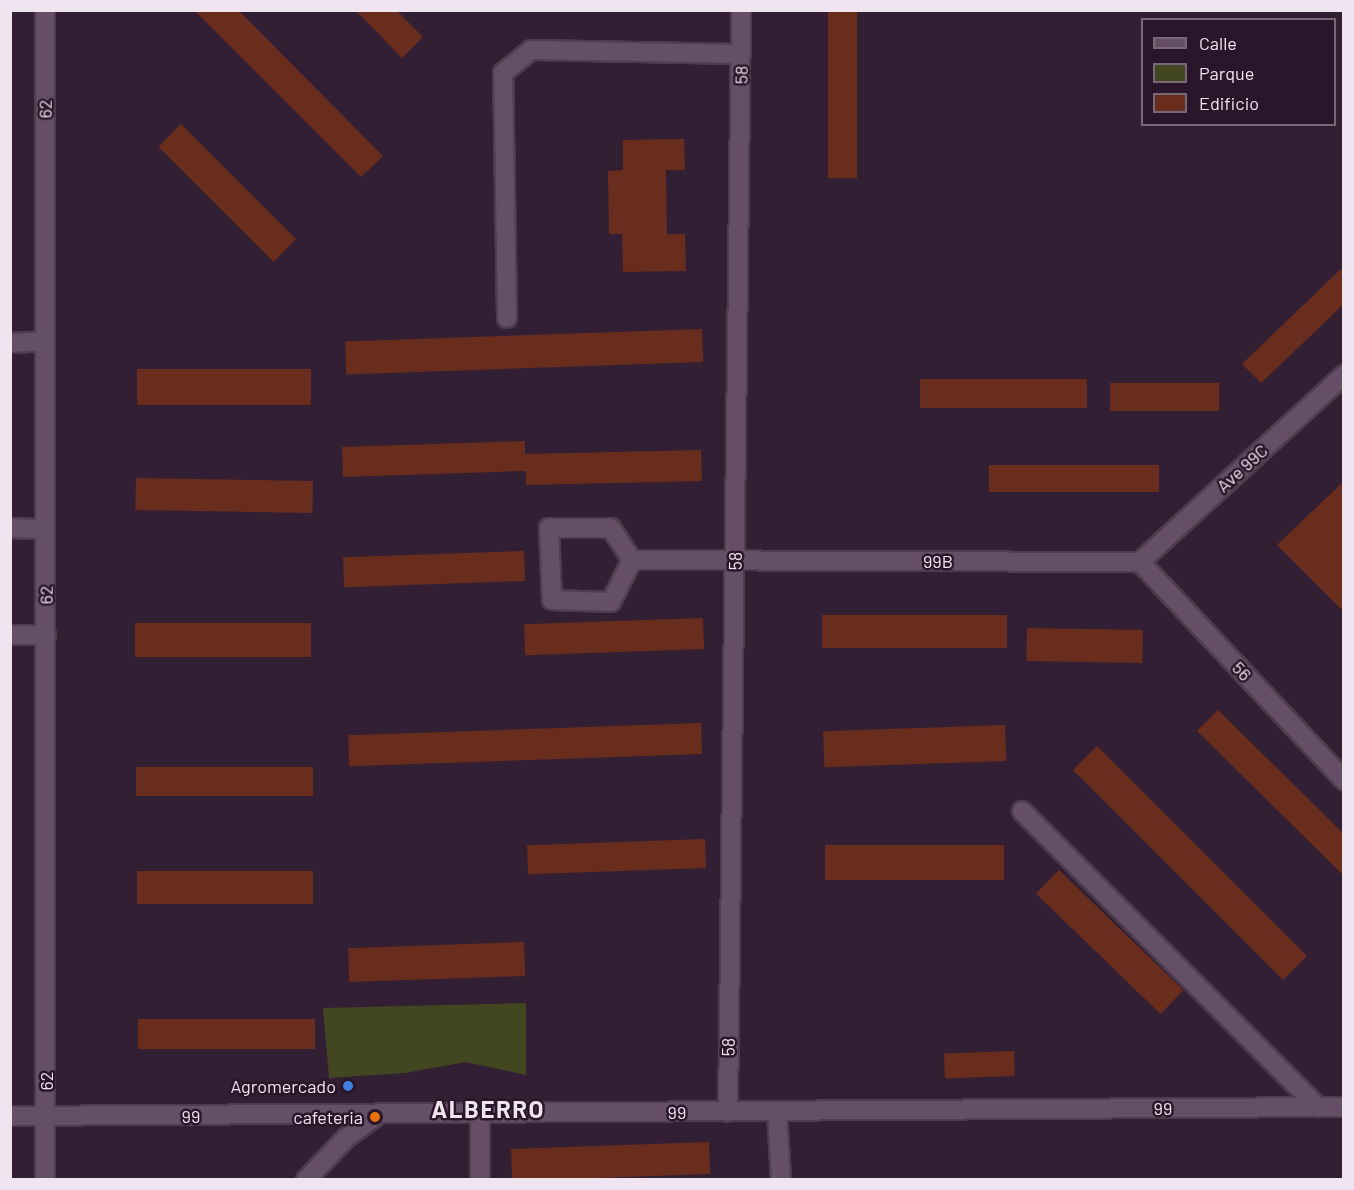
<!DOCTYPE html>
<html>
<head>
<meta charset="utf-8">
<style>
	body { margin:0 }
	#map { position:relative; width:1354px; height:1190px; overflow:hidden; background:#331f34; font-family:Barlow,sans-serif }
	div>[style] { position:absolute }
	.green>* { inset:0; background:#434721 }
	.building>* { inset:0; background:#692d1d; transform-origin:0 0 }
	.roads { filter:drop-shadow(2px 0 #4e3d4e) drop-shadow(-2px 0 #4e3d4e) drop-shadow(0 2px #4e3d4e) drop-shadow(0 -2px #4e3d4e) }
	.minor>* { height:18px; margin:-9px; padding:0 9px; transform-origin:9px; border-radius:9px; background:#654f66 }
	.dots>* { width:16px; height:16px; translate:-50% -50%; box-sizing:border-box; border:3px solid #29162a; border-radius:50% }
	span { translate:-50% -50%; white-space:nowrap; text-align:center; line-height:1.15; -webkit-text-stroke:5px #29162a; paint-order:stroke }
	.street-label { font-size:18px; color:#f1e4f1 }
	.poi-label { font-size:18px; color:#f1e4f1 }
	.right { translate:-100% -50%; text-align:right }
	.district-label { font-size:24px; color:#f1e4f1; font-weight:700; letter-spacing:1.5px }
	.frame { position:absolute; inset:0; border:12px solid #f1e4f1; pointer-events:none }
	.legend { position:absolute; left:1141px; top:18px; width:195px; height:108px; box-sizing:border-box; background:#29162a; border:2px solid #79687a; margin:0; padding:8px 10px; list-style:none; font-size:18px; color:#f1e4f1 }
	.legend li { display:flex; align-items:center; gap:12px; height:30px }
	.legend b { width:30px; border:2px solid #79687a }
</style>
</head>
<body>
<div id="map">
	<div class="green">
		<div style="clip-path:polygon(526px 1003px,526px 1075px,466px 1062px,405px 1073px,329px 1078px,323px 1008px)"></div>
	</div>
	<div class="building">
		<div style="clip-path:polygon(194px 10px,238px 10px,383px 156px,361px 177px)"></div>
		<div style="clip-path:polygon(355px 10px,396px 10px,423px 37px,402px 58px)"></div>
		<div style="left:828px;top:11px;width:29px;height:167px"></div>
		<div style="left:181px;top:124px;width:163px;height:32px;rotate:45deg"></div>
		<div style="clip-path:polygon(684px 139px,685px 170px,666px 170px,667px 234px,685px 234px,686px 271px,623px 272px,622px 234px,609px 234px,608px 171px,623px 170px,623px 140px)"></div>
		<div style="clip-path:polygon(1344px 266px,1344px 304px,1261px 383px,1242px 364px)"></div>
		<div style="left:702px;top:329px;width:33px;height:357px;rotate:88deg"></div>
		<div style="left:137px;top:369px;width:174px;height:36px"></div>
		<div style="left:920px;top:379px;width:167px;height:29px"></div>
		<div style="left:1219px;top:383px;width:28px;height:109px;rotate:90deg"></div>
		<div style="clip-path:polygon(525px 441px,525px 454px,701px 450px,702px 481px,526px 485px,526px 471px,343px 477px,342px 447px)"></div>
		<div style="left:989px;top:465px;width:170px;height:27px"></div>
		<div style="left:136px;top:478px;width:177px;height:32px;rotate:1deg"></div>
		<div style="clip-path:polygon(1344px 481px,1344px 612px,1277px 545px)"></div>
		<div style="left:524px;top:551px;width:30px;height:181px;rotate:88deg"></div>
		<div style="left:1007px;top:615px;width:33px;height:185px;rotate:90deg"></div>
		<div style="left:703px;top:618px;width:31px;height:179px;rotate:88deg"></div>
		<div style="left:311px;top:623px;width:34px;height:176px;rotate:90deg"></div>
		<div style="left:1027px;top:628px;width:116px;height:33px;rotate:1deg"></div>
		<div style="clip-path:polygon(1218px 710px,1344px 834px,1344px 876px,1197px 731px)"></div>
		<div style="left:701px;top:723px;width:31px;height:353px;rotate:88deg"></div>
		<div style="left:1005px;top:725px;width:36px;height:182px;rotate:88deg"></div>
		<div style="left:1097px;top:746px;width:297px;height:34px;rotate:45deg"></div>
		<div style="left:136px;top:767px;width:177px;height:29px"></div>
		<div style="left:705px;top:839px;width:29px;height:178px;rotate:88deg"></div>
		<div style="left:825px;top:845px;width:179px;height:35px"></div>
		<div style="left:1059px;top:870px;width:173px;height:33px;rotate:44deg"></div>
		<div style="left:137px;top:871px;width:176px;height:33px"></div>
		<div style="left:524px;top:942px;width:34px;height:176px;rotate:88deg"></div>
		<div style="left:138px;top:1019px;width:177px;height:30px"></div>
		<div style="left:1014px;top:1051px;width:25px;height:70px;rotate:88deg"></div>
		<div style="left:709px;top:1142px;width:32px;height:198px;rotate:88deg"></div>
	</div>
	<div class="roads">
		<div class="minor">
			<div style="left:507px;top:318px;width:245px;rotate:-90.9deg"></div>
			<div style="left:503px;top:73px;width:36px;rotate:-39deg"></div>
			<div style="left:531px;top:50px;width:210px;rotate:1.1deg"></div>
			<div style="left:10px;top:343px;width:35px;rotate:-3deg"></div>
			<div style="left:10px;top:528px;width:35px;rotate:2deg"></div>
			<div style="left:632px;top:560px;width:47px;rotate:116.6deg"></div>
			<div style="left:611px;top:602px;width:59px;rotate:-178.1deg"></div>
			<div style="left:552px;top:600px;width:72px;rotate:-92.4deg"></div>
			<div style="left:549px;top:528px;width:62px"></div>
			<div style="left:611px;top:528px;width:38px;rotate:57deg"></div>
			<div style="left:632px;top:560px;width:508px;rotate:0.23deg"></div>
			<div style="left:1140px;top:562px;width:299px;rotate:46.9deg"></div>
			<div style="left:1140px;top:562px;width:277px;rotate:-42.5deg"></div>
			<div style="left:10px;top:635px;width:36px"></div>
			<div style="left:1022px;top:811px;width:419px;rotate:45deg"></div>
			<div style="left:777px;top:1111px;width:69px;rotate:86.7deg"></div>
			<div style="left:728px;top:1112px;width:1102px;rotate:-89.32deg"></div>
			<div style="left:10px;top:1116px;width:1334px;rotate:-0.39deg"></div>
			<div style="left:45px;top:1180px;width:1170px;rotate:-90deg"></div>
			<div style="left:306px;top:1180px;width:58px;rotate:-46.4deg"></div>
			<div style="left:346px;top:1138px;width:39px;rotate:-36deg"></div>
			<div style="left:480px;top:1180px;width:66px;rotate:-90deg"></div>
		</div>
	</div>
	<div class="dots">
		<div style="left:348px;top:1086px;background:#3f7fe0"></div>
		<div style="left:375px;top:1117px;background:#e8710a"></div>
	</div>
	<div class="street-label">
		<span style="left:741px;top:75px;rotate:-89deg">58</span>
		<span style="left:45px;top:109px;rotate:-90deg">62</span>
		<span style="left:1242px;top:468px;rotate:-42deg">Ave 99C</span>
		<span style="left:735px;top:561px;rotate:-89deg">58</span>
		<span style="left:938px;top:561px">99B</span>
		<span style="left:46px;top:595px;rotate:-90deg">62</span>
		<span style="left:1242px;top:671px;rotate:47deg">56</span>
		<span style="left:728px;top:1047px;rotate:-89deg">58</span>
		<span style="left:46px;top:1081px;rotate:-90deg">62</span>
		<span style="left:1163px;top:1108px">99</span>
		<span style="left:677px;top:1112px">99</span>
		<span style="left:191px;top:1116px">99</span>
	</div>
	<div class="poi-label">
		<span class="right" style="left:336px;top:1086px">Agromercado</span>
		<span class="right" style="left:363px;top:1117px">cafeteria</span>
	</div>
	<div class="district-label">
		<span style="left:488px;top:1109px">ALBERRO</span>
	</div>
	<div class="frame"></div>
	<ul class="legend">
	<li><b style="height:8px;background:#654f66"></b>Calle</li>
	<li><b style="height:16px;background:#434721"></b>Parque</li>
	<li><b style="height:16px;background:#692d1d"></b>Edificio</li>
	</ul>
</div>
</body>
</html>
